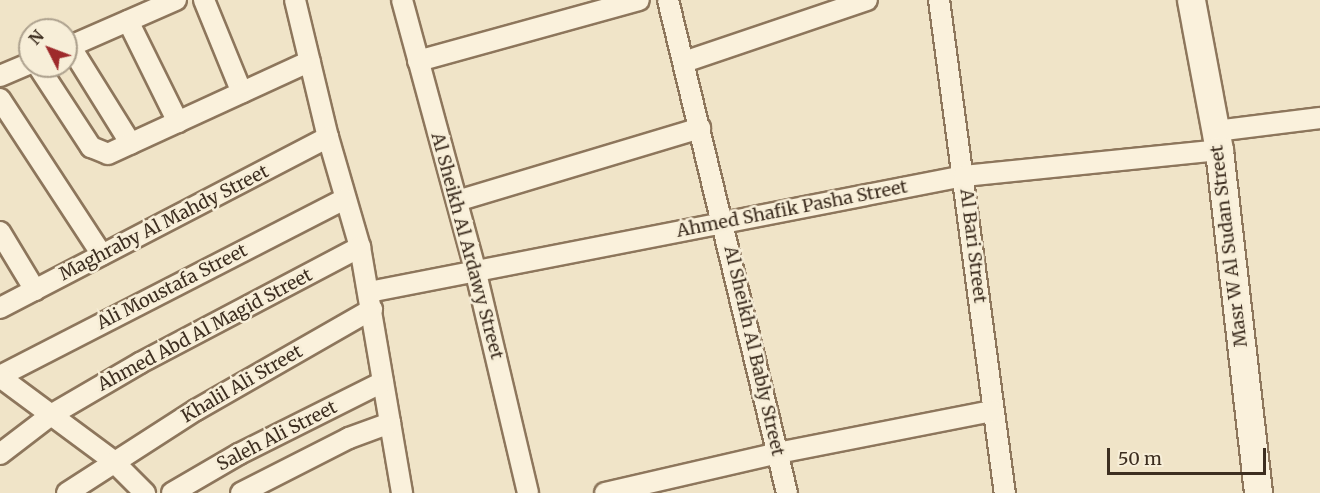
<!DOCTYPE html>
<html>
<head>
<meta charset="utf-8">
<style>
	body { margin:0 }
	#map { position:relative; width:1320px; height:493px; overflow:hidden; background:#f0e4c8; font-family:Merriweather,serif }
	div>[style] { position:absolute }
	.roads { filter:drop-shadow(2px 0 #8d765c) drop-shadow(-2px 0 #8d765c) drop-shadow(0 2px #8d765c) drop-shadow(0 -2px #8d765c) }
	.street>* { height:20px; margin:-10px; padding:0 10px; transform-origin:10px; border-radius:10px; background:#faf1dc }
	.secondary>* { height:27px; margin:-13.5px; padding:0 13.5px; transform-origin:13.5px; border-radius:13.5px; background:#faf1dc }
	span { translate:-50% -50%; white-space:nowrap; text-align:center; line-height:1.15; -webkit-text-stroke:5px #f7eed8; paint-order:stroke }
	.street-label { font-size:18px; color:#3d2e20 }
	.north { position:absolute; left:18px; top:18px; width:60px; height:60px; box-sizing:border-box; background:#f7eed8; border:2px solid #ada18e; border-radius:50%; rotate:312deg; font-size:16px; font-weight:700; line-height:24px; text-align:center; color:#3d2e20 }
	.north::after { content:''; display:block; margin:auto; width:21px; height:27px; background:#9e2a2b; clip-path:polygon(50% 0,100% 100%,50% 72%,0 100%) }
	.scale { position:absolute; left:1107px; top:448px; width:159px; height:27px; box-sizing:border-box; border:3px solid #3d2e20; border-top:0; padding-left:8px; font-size:18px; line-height:21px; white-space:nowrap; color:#3d2e20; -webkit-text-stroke:4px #f7eed8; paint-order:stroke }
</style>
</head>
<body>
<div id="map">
	<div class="roads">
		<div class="street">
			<div style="left:204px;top:0;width:100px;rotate:67.8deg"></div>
			<div style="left:295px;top:0;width:141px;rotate:76.5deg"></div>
			<div style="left:328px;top:137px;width:115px;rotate:73.8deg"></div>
			<div style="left:360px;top:247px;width:250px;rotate:80.3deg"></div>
			<div style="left:402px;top:0;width:283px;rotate:74.8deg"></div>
			<div style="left:476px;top:273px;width:226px;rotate:76.7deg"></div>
			<div style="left:668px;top:0;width:507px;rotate:76.43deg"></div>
			<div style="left:939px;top:0;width:497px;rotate:82.4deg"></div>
			<div style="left:128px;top:21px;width:113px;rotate:63.7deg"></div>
			<div style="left:70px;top:46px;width:115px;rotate:58.1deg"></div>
			<div style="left:66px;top:48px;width:120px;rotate:-23.6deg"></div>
			<div style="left:418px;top:61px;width:229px;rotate:-15.4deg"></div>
			<div style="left:684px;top:62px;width:193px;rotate:-18.7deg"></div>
			<div style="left:38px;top:66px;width:97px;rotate:56.8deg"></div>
			<div style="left:91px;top:147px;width:18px;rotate:22deg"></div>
			<div style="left:108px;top:154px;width:222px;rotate:-24.7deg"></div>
			<div style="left:0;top:76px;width:33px;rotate:-23deg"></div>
			<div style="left:0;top:99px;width:186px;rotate:56.8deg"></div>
			<div style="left:1216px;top:131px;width:105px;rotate:-7.1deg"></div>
			<div style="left:457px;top:201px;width:254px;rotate:-16.7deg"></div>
			<div style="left:0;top:232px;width:68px;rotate:58.9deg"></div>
			<div style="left:369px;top:292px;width:606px;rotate:-11.03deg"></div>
			<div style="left:964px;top:176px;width:256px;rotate:-5.8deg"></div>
			<div style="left:0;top:308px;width:370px;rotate:-27.5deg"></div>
			<div style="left:0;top:376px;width:387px;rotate:-27.2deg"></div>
			<div style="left:0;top:377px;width:139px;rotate:36.5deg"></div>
			<div style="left:112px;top:460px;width:47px;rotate:45deg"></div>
			<div style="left:0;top:454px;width:64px;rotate:-37.4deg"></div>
			<div style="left:51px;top:415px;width:103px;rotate:-30.3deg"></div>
			<div style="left:140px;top:363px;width:249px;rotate:-27.8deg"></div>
			<div style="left:67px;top:493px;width:153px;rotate:-32.8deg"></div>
			<div style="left:196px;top:410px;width:203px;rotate:-29.8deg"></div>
			<div style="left:172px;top:493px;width:78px;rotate:-30.2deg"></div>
			<div style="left:239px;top:454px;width:161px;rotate:-26.6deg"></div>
			<div style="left:241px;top:493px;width:121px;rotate:-27deg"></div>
			<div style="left:349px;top:438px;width:44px;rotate:-20.1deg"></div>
			<div style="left:605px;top:493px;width:178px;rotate:-13deg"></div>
			<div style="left:778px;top:453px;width:219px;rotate:-11.1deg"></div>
		</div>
		<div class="secondary">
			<div style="left:1191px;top:0;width:153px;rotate:79.4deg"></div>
			<div style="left:1219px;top:150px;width:345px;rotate:83.5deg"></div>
		</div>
	</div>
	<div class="street-label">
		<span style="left:792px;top:209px;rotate:-11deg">Ahmed Shafik Pasha Street</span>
		<span style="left:164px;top:223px;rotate:-27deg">Maghraby Al Mahdy Street</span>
		<span style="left:467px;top:246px;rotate:75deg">Al Sheikh Al Ardawy Street</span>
		<span style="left:973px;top:246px;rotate:83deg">Al Bari Street</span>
		<span style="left:1229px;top:246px;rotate:-97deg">Masr W Al Sudan Street</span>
		<span style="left:172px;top:287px;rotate:-27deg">Ali Moustafa Street</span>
		<span style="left:205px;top:330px;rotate:-28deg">Ahmed Abd Al Magid Street</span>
		<span style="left:754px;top:351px;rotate:77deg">Al Sheikh Al Bably Street</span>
		<span style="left:242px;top:384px;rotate:-30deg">Khalil Ali Street</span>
		<span style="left:277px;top:436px;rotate:-27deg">Saleh Ali Street</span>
	</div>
	<div class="north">N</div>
	<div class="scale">50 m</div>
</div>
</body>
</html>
